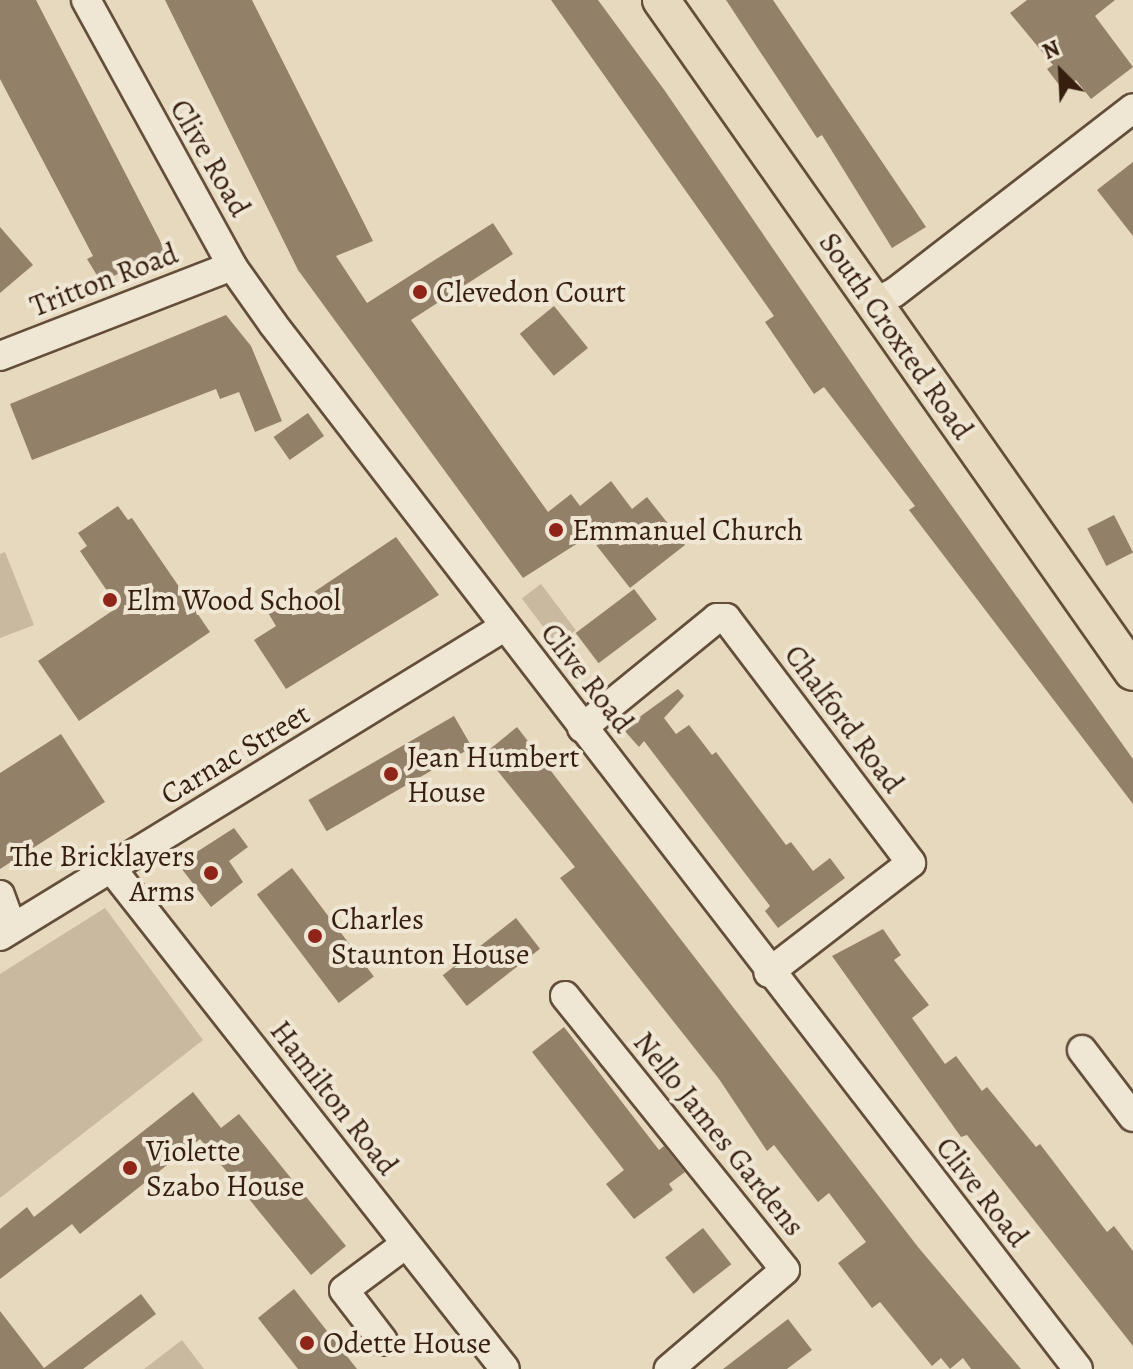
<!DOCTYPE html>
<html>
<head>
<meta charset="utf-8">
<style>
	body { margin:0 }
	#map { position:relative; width:1133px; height:1369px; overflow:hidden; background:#e7d9bd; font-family:Alegreya,serif }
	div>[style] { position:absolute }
	.green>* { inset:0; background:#c9b99f; transform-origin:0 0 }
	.building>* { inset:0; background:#938069; transform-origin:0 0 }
	.roads { filter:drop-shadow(2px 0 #634e3a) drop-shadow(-2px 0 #634e3a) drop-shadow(0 2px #634e3a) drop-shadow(0 -2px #634e3a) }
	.minor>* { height:28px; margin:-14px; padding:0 14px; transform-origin:14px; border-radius:14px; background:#efe6d4 }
	.major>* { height:36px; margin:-18px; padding:0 18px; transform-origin:18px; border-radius:18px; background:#e7d9bd }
	.dots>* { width:22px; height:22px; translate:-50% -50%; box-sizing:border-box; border:4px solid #efe6d4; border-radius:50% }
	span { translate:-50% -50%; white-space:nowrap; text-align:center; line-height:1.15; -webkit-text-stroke:8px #efe6d4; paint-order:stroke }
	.street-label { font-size:30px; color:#371f0f }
	.poi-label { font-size:30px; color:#371f0f }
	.left { translate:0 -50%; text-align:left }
	.right { translate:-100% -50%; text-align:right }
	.north { position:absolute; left:1021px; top:32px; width:80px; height:80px; -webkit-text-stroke:6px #efe6d4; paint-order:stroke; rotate:336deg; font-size:22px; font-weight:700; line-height:32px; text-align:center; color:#371f0f }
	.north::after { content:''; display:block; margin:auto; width:28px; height:36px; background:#371f0f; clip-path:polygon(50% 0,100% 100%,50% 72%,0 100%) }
</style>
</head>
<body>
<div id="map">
	<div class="green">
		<div style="clip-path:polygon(5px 552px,34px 625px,0 638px,0 554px)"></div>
		<div style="left:541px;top:584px;width:58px;height:24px;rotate:53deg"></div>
		<div style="clip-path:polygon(105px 908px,203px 1040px,0 1198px,0 974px)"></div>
		<div style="clip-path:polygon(182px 1340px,204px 1369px,144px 1369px)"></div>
	</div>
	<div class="building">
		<div style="clip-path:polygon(0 0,36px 0,169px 258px,139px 273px,135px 266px,101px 282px,87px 259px,93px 256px,0 79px)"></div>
		<div style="clip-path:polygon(165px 0,252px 0,373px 241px,336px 256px,367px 303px,493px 223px,513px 254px,411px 320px,548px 512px,571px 494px,580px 506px,611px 481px,632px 509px,647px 497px,685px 545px,630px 588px,589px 536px,523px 578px,298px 270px)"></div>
		<div style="clip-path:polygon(551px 0,598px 0,665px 91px,891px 421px,1133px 759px,1133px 804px,909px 510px,915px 506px,824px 387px,814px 394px,765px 322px,774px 316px)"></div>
		<div style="clip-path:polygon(726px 0,773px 0,926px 227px,892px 248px,822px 135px,817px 138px)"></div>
		<div style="clip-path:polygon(1027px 0,1115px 0,1095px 16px,1133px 67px,1091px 99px,1076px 80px,1063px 90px,1047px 69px,1053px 65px,1010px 13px)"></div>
		<div style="clip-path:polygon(1133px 162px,1133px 236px,1097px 190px)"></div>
		<div style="clip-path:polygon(0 227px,33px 265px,0 293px)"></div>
		<div style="left:554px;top:306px;width:54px;height:44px;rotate:51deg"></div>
		<div style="clip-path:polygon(226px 315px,251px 346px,282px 421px,255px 432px,239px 392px,220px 399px,216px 389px,32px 460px,10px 404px)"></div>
		<div style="left:308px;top:413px;width:28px;height:42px;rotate:55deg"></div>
		<div style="clip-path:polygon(118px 506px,128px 520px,132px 518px,210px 632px,79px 721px,38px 661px,118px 607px,80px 551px,87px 546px,78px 533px)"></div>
		<div style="left:1114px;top:515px;width:42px;height:30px;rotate:63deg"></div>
		<div style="clip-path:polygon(396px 537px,439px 595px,286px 689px,254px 640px,276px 626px,267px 611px,293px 593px,299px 602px)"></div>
		<div style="left:634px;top:589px;width:38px;height:73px;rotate:53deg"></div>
		<div style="clip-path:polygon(678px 689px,684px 696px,664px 718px,676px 734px,689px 725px,712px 755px,716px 752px,786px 845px,791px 842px,813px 871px,830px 858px,845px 878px,778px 928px,765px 911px,770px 906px,644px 741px,639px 747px,623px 729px)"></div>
		<div style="left:454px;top:716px;width:36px;height:168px;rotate:60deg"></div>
		<div style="clip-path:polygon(517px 727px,918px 1247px,1021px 1369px,971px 1369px,963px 1358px,950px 1369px,941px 1358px,932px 1366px,880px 1302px,872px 1308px,838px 1263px,866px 1242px,829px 1193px,818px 1202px,774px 1145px,767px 1151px,719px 1079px,560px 878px,575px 867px,484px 754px)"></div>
		<div style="clip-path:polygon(61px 734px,105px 802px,0 869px,0 773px)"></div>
		<div style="clip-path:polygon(234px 828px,248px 847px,229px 861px,243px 882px,211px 907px,178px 864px)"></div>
		<div style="left:292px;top:868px;width:136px;height:44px;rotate:53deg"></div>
		<div style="left:516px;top:918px;width:39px;height:93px;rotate:52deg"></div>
		<div style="clip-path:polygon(883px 929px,901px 955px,894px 960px,929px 1005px,912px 1018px,945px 1064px,956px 1056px,982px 1091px,987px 1087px,1036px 1147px,1040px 1144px,1107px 1232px,1114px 1226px,1133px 1251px,1133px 1346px,967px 1135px,961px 1137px,832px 956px)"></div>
		<div style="clip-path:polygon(564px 1027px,659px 1150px,664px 1146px,685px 1172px,669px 1184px,673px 1190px,634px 1219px,606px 1184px,624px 1170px,532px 1052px)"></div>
		<div style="clip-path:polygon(193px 1092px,221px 1128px,239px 1114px,346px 1246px,311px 1275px,200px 1139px,80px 1234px,72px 1224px,0 1279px,0 1229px,27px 1207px,34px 1217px)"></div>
		<div style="left:703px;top:1228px;width:46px;height:48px;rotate:52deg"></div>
		<div style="clip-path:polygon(294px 1289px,357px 1369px,298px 1369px,258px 1318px)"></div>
		<div style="clip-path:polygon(141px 1294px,156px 1314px,83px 1369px,0 1369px,0 1311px,44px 1368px)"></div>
		<div style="clip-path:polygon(788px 1319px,812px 1350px,787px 1369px,723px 1369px)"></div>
	</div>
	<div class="roads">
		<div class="minor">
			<div style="left:86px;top:0;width:303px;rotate:61.2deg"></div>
			<div style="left:232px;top:266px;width:71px;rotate:54.7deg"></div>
			<div style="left:273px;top:324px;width:1319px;rotate:52.39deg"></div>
			<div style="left:871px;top:304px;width:25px;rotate:-26deg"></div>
			<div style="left:894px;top:293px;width:302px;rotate:-37.7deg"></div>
			<div style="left:0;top:356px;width:249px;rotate:-21.2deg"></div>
			<div style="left:582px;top:728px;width:174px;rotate:-39.2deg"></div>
			<div style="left:717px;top:618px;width:9px"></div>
			<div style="left:726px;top:618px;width:307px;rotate:52.9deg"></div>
			<div style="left:911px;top:863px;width:180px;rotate:142.4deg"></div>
			<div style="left:111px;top:868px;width:637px;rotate:51.82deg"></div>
			<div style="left:0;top:895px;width:35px;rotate:70deg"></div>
			<div style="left:0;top:936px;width:591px;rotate:-31.51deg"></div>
			<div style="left:565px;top:996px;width:351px;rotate:51.2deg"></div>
			<div style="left:785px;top:1270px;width:153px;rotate:139.5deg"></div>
			<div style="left:1082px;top:1050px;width:84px;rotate:52.7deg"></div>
			<div style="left:383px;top:1341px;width:64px;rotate:-127.4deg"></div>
			<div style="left:344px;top:1290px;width:77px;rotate:-36.6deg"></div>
		</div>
		<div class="major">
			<div style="left:661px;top:0;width:821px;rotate:54.92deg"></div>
		</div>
	</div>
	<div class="dots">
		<div style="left:420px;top:292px;background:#8f2418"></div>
		<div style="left:556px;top:530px;background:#8f2418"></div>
		<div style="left:110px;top:600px;background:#8f2418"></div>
		<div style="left:391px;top:774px;background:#8f2418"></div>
		<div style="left:211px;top:873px;background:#8f2418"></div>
		<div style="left:315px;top:936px;background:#8f2418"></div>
		<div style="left:130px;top:1168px;background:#8f2418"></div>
		<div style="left:307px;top:1343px;background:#8f2418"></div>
	</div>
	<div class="street-label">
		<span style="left:210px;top:158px;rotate:60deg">Clive Road</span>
		<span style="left:104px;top:280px;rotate:-21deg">Tritton Road</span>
		<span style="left:896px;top:336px;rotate:55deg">South Croxted Road</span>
		<span style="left:587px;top:678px;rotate:52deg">Clive Road</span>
		<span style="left:844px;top:719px;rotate:53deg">Chalford Road</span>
		<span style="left:235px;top:754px;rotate:-31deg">Carnac Street</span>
		<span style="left:334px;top:1098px;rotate:52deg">Hamilton Road</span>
		<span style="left:719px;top:1134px;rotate:51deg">Nello James Gardens</span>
		<span style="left:982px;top:1192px;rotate:52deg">Clive Road</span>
	</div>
	<div class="poi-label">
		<span class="left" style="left:436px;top:292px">Clevedon Court</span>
		<span class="left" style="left:572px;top:530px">Emmanuel Church</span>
		<span class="left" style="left:126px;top:600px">Elm Wood School</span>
		<span class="left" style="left:407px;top:774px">Jean Humbert<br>House</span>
		<span class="right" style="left:195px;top:873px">The Bricklayers<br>Arms</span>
		<span class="left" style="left:331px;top:936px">Charles<br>Staunton House</span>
		<span class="left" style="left:146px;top:1168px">Violette<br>Szabo House</span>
		<span class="left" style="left:323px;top:1343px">Odette House</span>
	</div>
	<div class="north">N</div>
</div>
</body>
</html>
